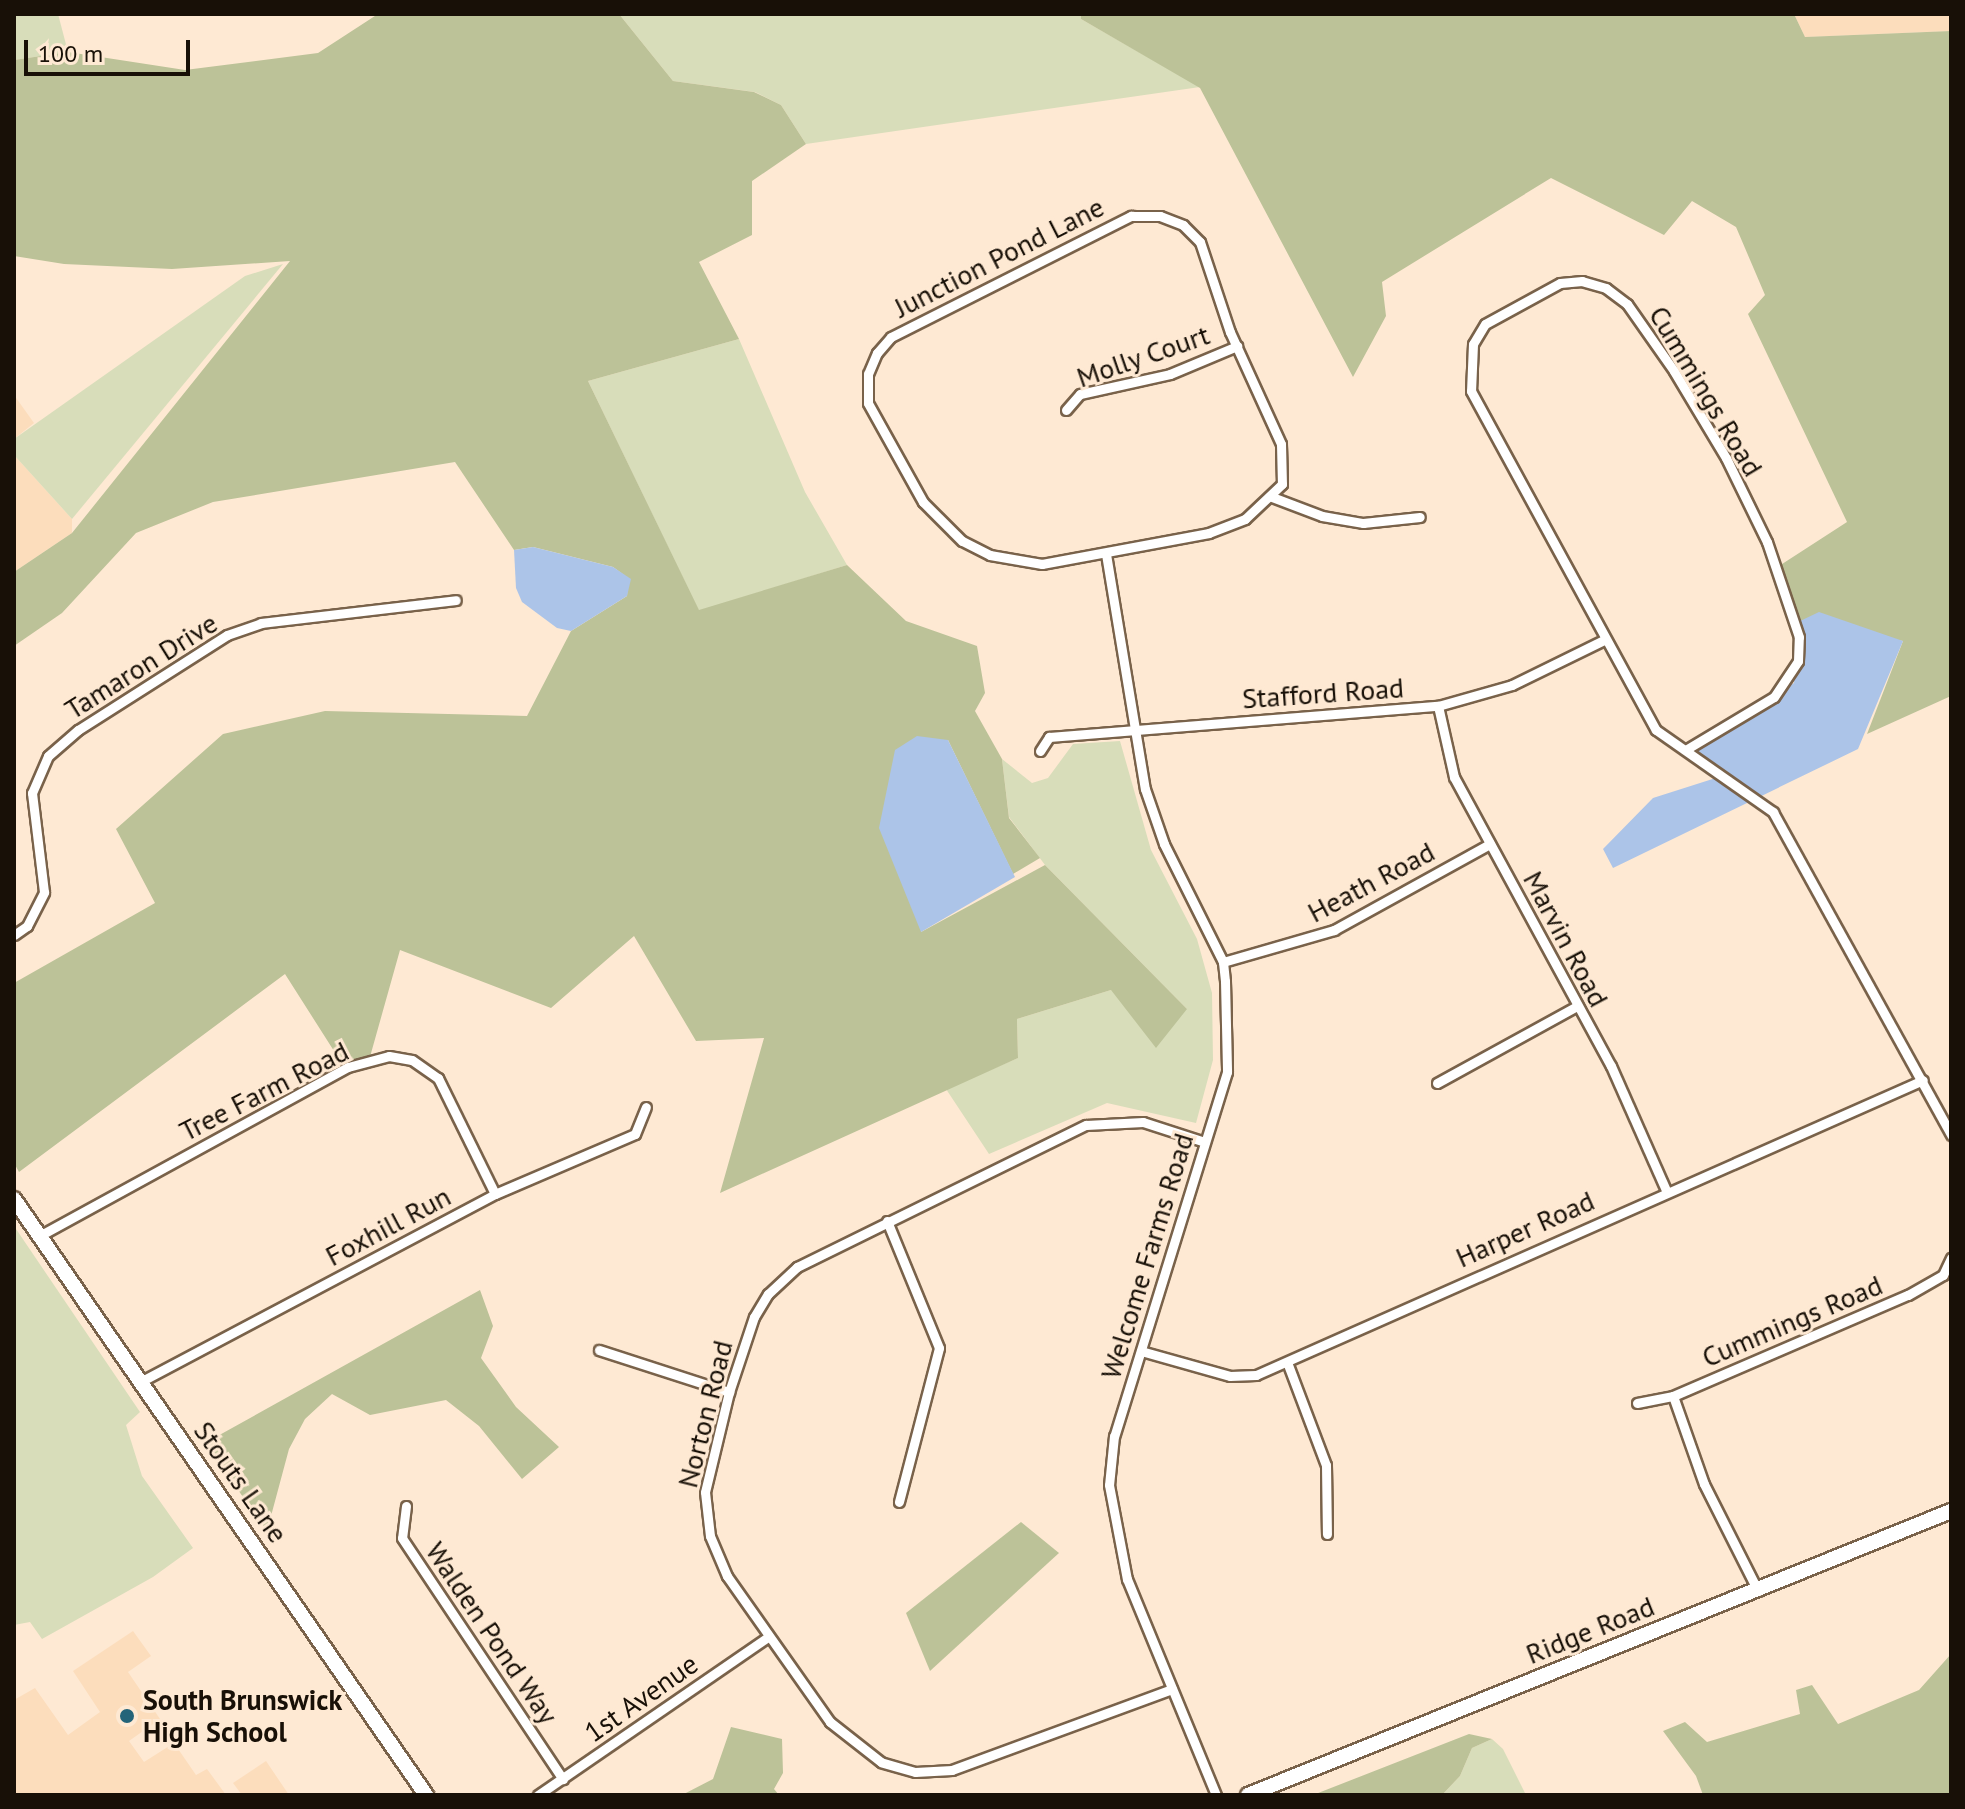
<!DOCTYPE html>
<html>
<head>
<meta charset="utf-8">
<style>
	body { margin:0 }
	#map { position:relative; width:1965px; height:1809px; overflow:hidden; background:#fee9d3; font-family:"PT Sans",sans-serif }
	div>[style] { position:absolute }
	.built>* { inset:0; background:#fcddbc }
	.green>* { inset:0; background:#d8ddba }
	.forest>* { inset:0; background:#bcc298 }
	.water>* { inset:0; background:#acc4e8 }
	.roads { filter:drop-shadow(2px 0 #79624a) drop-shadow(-2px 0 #79624a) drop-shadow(0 2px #79624a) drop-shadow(0 -2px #79624a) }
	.street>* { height:9px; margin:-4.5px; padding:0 4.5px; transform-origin:4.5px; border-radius:4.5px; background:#fff }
	.secondary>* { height:14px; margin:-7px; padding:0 7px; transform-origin:7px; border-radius:7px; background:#fff }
	.dots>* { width:22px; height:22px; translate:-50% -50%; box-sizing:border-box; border:4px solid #fee9d3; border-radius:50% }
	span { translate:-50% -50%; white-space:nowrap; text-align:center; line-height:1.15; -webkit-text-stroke:6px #fee9d3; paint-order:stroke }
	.street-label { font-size:28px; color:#181007 }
	.poi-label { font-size:28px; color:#181007; font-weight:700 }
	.left { translate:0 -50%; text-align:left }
	.frame { position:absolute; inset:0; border:16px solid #181007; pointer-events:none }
	.scale { position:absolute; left:24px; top:40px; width:166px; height:36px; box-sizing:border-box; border:4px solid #181007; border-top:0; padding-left:10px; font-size:24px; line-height:28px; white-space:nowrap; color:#181007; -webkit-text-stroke:6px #fee9d3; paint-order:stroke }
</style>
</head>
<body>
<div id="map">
	<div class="built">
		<div style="clip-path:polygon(1794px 14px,1951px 14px,1951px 31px,1805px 37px)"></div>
		<div style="clip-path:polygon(14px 395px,34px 423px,14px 439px)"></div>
		<div style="clip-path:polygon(14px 455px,72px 519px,72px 533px,14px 572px)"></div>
		<div style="clip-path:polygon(133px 1631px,151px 1656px,128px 1672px,160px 1719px,129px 1741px,144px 1762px,174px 1743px,196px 1775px,207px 1769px,226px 1795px,14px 1795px,14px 1700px,35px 1688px,68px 1735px,100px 1712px,73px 1671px)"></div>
		<div style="clip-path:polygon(266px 1761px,289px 1795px,242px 1795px,233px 1783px)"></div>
	</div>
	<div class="green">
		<div style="clip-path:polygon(14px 14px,58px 14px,68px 52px,14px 60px)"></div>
		<div style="clip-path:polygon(619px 14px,1081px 14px,1081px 19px,1200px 87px,806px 144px,781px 105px,755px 92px,673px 81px)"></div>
		<div style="clip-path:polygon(283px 264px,72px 519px,14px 455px,14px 439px,245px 276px)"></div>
		<div style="clip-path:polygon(739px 339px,805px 492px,847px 565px,699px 611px,588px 381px)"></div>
		<div style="clip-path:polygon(1120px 741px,1151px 850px,1197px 939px,1212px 993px,1213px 1060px,1196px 1123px,1107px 1103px,989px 1154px,946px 1089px,1018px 1058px,1017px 1019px,1111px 990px,1187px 1009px,1045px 865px,1009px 817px,1002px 759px,1032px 783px,1048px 778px,1073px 744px)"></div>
		<div style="clip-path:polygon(14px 1226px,140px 1412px,126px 1425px,142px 1476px,193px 1548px,153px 1577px,42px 1639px,30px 1622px,14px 1625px)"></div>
		<div style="clip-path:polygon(1492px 1739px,1503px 1749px,1526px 1795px,1442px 1795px,1460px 1776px,1472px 1748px)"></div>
	</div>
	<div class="forest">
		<div style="clip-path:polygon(378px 14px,619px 14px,673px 81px,754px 92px,781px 105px,806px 144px,752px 181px,752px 235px,699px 262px,739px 339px,588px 381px,699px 610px,847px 565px,906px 621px,977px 646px,985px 693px,975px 711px,1002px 759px,1009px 818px,1040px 858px,1013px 874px,948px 740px,921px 932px,1045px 865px,1187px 1009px,1156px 1048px,1111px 990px,1017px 1019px,1018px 1058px,720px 1193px,764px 1038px,696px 1041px,634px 936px,551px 1008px,400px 950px,368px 1064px,348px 1073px,285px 974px,19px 1172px,14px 1163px,14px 983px,155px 903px,116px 829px,223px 734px,325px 711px,527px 716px,571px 631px,627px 596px,628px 578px,613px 567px,533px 547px,514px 550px,455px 462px,213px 502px,136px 533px,62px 613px,14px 646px,14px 572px,72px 533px,290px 261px,172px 269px,64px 264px,14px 256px,14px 60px,68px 52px,185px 70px,318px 53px)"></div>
		<div style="clip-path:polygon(1081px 14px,1794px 14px,1805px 37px,1951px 31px,1951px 696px,1867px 734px,1903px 641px,1798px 622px,1779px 566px,1847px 522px,1748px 314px,1765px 295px,1736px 227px,1692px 201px,1664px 235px,1551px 178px,1382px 282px,1386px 316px,1353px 377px,1200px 88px,1081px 19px)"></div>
		<div style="clip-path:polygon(480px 1290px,493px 1326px,481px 1358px,516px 1407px,559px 1447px,522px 1479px,479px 1426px,446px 1400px,370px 1415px,332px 1394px,305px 1419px,289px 1449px,267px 1531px,205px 1443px)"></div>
		<div style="clip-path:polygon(1021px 1522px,1059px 1553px,930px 1671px,906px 1613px)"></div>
		<div style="clip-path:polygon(1951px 1654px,1951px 1795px,1703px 1795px,1696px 1776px,1663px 1731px,1685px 1722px,1707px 1742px,1800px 1714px,1796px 1690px,1812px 1685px,1838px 1724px,1919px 1690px)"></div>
		<div style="clip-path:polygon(731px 1727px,782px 1739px,783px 1773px,774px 1789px,779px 1795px,682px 1795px,713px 1779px)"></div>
		<div style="clip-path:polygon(1469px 1734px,1492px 1739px,1472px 1748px,1460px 1776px,1442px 1795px,1313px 1795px)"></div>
	</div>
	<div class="water">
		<div style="clip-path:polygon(533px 547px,613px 567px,631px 579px,627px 596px,571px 631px,557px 628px,522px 602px,516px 588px,514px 550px)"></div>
		<div style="clip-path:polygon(1819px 612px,1903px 641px,1858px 749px,1613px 868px,1603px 849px,1653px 798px,1722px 776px,1684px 750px,1794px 683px,1798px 622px)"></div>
		<div style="clip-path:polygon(917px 736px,948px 740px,1015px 877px,921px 932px,879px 828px,895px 750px)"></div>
	</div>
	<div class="roads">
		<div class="street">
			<div style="left:1131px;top:216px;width:29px"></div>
			<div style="left:1160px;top:216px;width:25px;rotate:21deg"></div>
			<div style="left:1183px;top:225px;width:24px;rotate:45deg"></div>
			<div style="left:1200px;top:242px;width:95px;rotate:71.6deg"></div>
			<div style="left:1230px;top:332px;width:123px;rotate:65.5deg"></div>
			<div style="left:1281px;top:444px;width:40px;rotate:88.6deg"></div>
			<div style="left:1282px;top:484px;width:51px;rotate:136.6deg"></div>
			<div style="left:1245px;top:519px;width:39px;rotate:159deg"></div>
			<div style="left:1209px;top:533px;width:170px;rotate:169.5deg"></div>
			<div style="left:1042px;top:564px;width:53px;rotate:-170.2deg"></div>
			<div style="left:990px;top:555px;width:31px;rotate:-153deg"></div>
			<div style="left:962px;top:541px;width:55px;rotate:-135deg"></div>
			<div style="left:923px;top:502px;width:113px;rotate:-119.1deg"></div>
			<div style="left:868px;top:403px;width:29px;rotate:-90deg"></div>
			<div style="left:868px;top:374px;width:23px;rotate:-67deg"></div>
			<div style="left:877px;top:353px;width:21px;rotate:-49deg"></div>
			<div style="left:891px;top:337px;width:269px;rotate:-26.8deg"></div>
			<div style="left:1066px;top:410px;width:21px;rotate:-49deg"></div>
			<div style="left:1080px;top:394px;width:92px;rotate:-12.5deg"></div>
			<div style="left:1170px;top:374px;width:73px;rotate:-22.7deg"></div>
			<div style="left:1272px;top:497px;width:53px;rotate:20.8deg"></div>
			<div style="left:1322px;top:516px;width:42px;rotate:9.7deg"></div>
			<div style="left:1363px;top:523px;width:57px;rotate:-6deg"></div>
			<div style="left:1106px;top:554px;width:238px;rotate:80.6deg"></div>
			<div style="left:1145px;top:789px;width:58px;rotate:70.9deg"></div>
			<div style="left:1164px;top:844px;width:132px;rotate:63.4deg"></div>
			<div style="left:1223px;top:962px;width:19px;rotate:84deg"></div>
			<div style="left:1225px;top:981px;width:91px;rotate:88.7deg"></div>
			<div style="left:1227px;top:1072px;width:381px;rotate:107.2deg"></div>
			<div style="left:1114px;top:1436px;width:49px;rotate:95.8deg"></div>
			<div style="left:1109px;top:1485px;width:96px;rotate:79.2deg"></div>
			<div style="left:1127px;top:1579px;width:234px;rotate:67.6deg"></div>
			<div style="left:1438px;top:706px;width:73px;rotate:77.3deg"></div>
			<div style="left:1454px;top:777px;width:329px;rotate:61.5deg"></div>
			<div style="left:1611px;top:1066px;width:136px;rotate:66.1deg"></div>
			<div style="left:1687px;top:749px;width:101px;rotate:-30.9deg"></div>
			<div style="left:1774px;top:697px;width:43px;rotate:-56.3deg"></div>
			<div style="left:1798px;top:661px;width:24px;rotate:-88deg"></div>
			<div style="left:1799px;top:637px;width:100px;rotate:-108.6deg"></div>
			<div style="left:1767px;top:542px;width:93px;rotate:-116deg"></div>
			<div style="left:1726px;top:458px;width:101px;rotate:-120.9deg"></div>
			<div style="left:1674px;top:371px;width:82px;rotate:-125deg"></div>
			<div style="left:1627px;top:304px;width:26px;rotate:-143deg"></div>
			<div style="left:1606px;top:288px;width:25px;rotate:-164deg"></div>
			<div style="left:1582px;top:281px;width:22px;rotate:175deg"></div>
			<div style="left:1560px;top:283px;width:85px;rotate:151.3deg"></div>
			<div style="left:1485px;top:324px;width:23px;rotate:121deg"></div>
			<div style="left:1473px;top:344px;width:47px;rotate:92.4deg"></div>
			<div style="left:1471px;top:391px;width:386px;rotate:61.4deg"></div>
			<div style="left:1656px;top:730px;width:143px;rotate:35deg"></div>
			<div style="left:1773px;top:812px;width:369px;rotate:61.1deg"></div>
			<div style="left:1040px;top:751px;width:17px;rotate:-57deg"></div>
			<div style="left:1049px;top:737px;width:390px;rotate:-4.6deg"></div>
			<div style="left:1438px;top:706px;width:77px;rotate:-15.8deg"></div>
			<div style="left:1512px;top:685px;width:102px;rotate:-26.1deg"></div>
			<div style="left:14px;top:935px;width:16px;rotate:-35deg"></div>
			<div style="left:27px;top:926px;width:38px;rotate:-63deg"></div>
			<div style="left:44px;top:892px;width:100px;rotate:-96.9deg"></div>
			<div style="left:32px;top:793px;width:40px;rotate:-66.6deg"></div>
			<div style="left:48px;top:756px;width:40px;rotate:-41deg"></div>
			<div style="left:78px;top:730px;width:177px;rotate:-32.5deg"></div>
			<div style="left:227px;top:635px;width:36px;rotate:-19deg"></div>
			<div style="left:261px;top:623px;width:196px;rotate:-6.7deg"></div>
			<div style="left:1223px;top:962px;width:116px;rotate:-16.1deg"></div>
			<div style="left:1334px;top:930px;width:178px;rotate:-28.9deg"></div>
			<div style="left:1437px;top:1083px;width:158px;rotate:-28.8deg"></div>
			<div style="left:887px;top:1221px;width:137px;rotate:67.7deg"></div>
			<div style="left:939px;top:1348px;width:159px;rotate:104.6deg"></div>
			<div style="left:41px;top:1235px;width:350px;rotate:-28.7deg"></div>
			<div style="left:348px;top:1067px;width:42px;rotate:-15deg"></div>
			<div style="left:389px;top:1056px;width:23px;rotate:10deg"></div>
			<div style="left:412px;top:1060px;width:32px;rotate:35deg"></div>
			<div style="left:438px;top:1078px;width:129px;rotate:63.8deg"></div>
			<div style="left:599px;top:1350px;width:137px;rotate:17.9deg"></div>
			<div style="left:1141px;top:1351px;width:92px;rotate:15.7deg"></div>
			<div style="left:1230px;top:1376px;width:26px;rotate:-2deg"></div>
			<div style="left:1256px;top:1375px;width:729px;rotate:-23.86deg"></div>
			<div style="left:1287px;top:1362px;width:110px;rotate:69.3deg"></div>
			<div style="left:1326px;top:1465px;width:69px;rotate:89.2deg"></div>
			<div style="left:140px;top:1382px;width:402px;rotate:-27.9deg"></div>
			<div style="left:495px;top:1194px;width:152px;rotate:-23.2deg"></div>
			<div style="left:635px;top:1134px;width:29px;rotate:-68deg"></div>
			<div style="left:1673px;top:1396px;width:93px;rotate:70.6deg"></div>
			<div style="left:1704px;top:1484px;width:120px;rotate:63.2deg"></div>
			<div style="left:1637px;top:1403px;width:37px;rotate:-11deg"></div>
			<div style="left:1673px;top:1396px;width:256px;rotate:-23.3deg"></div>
			<div style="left:1908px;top:1295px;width:40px;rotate:-29.7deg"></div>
			<div style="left:1943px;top:1275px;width:19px;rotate:-65deg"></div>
			<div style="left:406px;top:1506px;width:32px;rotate:97deg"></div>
			<div style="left:402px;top:1538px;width:290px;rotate:56.3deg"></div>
			<div style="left:1172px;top:1689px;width:234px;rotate:159.8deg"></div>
			<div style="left:952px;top:1770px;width:37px;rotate:177deg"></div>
			<div style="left:915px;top:1772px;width:35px;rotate:-164deg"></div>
			<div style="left:881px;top:1762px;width:65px;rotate:-141.9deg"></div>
			<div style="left:830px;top:1722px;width:179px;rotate:-125.2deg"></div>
			<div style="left:727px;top:1576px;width:43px;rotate:-113deg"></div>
			<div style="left:710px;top:1536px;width:44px;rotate:-96.5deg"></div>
			<div style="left:705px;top:1492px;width:103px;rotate:-76.5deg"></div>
			<div style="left:729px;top:1392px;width:79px;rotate:-71.6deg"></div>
			<div style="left:754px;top:1317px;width:27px;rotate:-59deg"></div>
			<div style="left:768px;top:1294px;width:40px;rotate:-43deg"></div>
			<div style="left:797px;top:1267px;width:322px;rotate:-26.2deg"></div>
			<div style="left:1086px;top:1125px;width:57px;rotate:-3deg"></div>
			<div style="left:1143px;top:1122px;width:65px;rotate:17.9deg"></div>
			<div style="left:538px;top:1795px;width:280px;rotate:-34.5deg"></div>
		</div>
		<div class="secondary">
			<div style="left:14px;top:1199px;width:725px;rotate:55.34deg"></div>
			<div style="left:1248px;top:1795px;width:758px;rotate:-22deg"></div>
		</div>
	</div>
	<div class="dots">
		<div style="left:127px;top:1716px;background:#246479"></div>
	</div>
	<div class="street-label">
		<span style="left:999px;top:257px;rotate:-27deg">Junction Pond Lane</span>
		<span style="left:1143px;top:356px;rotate:-19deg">Molly Court</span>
		<span style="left:1706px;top:391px;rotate:59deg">Cummings Road</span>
		<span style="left:141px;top:666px;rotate:-32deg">Tamaron Drive</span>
		<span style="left:1323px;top:693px;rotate:-4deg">Stafford Road</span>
		<span style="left:1371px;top:882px;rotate:-28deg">Heath Road</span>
		<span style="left:1566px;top:939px;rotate:62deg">Marvin Road</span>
		<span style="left:264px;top:1091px;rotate:-27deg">Tree Farm Road</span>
		<span style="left:388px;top:1226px;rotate:-28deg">Foxhill Run</span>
		<span style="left:1525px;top:1229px;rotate:-24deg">Harper Road</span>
		<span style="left:1147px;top:1256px;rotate:-73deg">Welcome Farms Road</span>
		<span style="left:1792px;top:1321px;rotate:-23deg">Cummings Road</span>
		<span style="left:705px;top:1414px;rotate:-76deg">Norton Road</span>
		<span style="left:241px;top:1482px;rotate:55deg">Stouts Lane</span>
		<span style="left:1590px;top:1630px;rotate:-22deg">Ridge Road</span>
		<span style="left:492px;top:1633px;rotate:56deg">Walden Pond Way</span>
		<span style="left:641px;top:1698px;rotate:-35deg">1st Avenue</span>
	</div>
	<div class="poi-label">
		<span class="left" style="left:143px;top:1716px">South Brunswick<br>High School</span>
	</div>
	<div class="frame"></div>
	<div class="scale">100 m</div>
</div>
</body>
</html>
